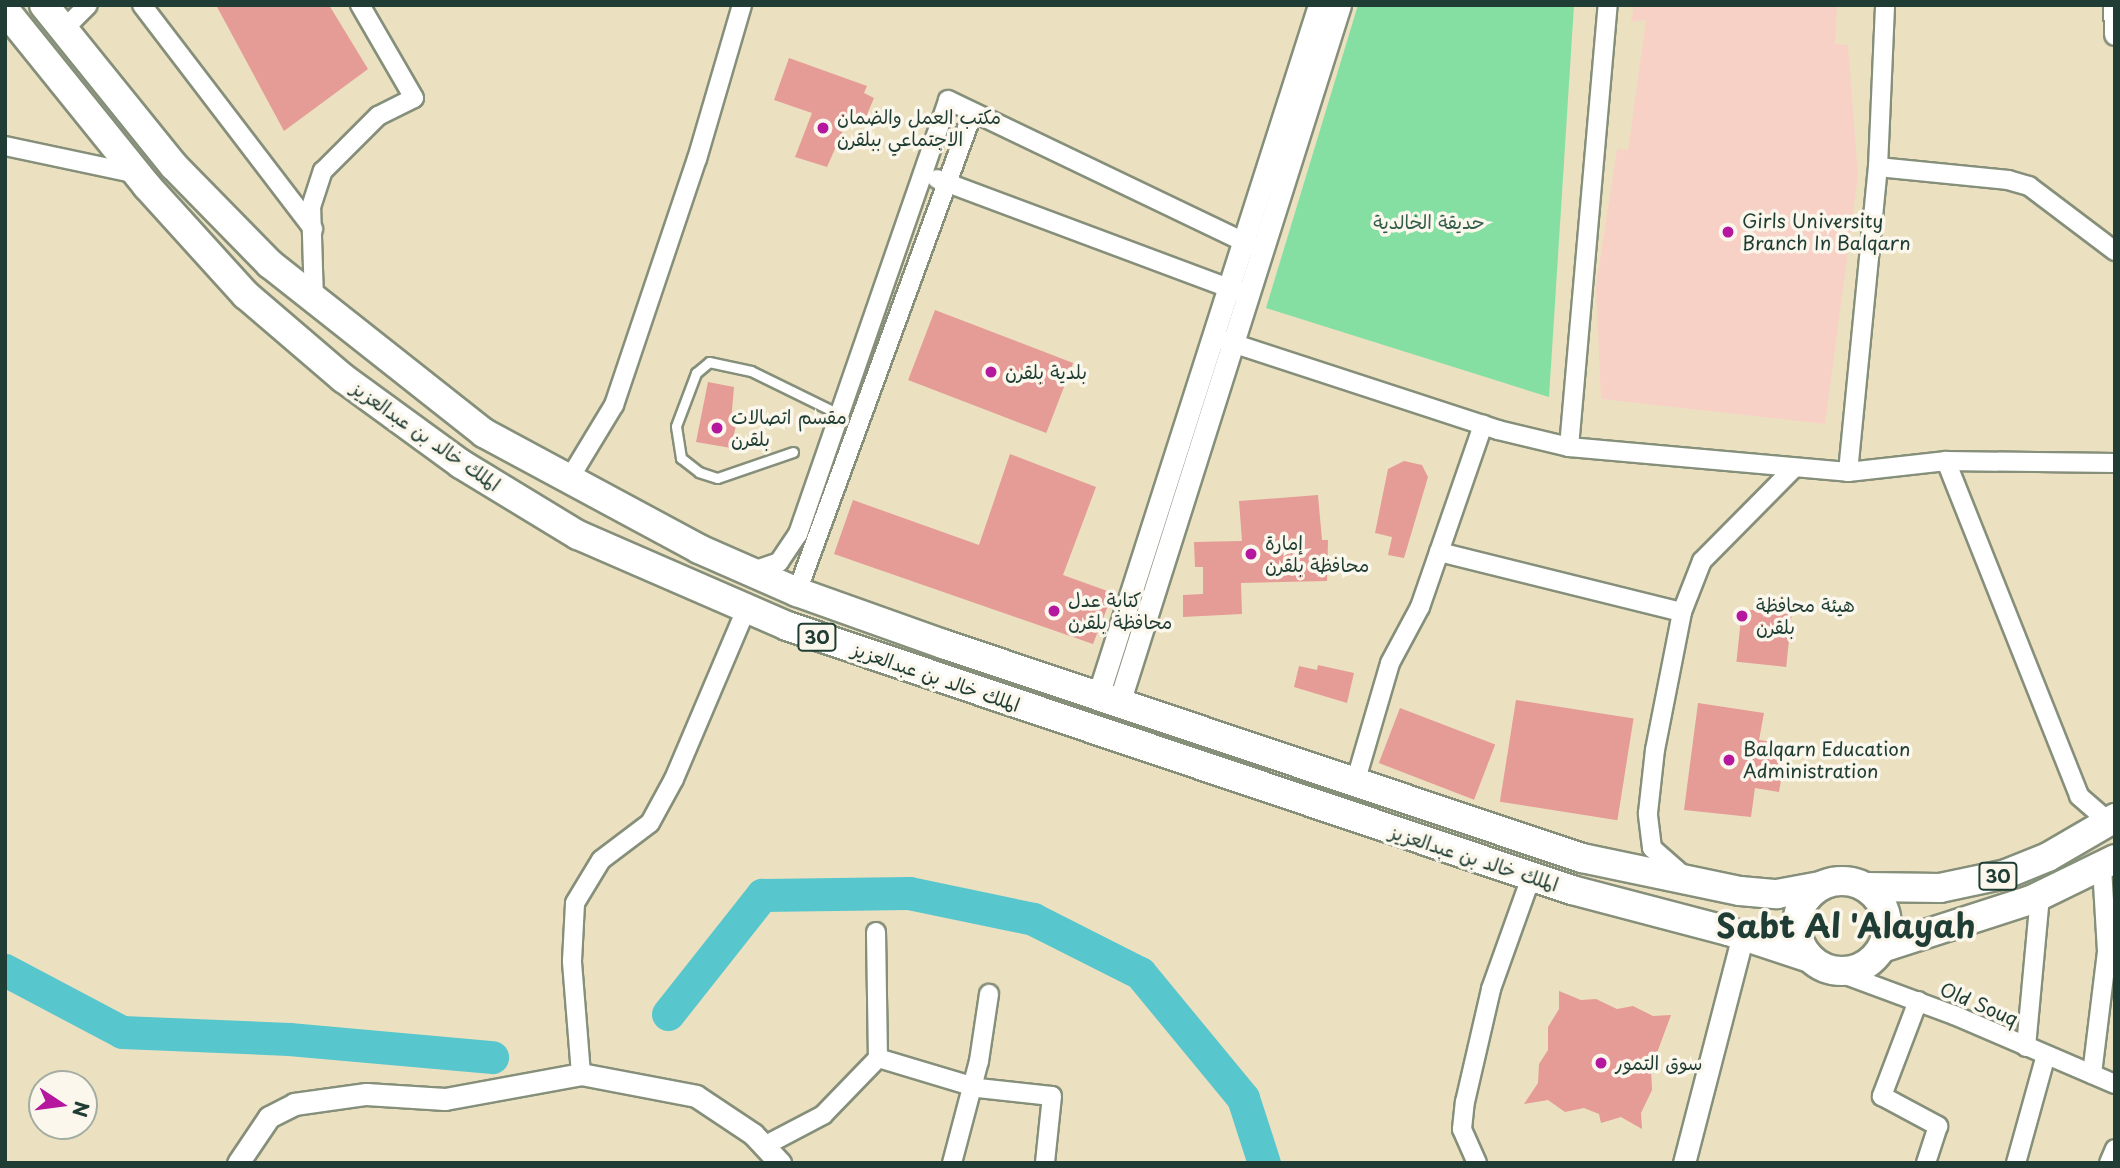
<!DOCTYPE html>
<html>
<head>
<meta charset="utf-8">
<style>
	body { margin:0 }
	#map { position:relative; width:2120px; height:1168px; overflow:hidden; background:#ebe1c0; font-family:"Playpen Sans","Playpen Sans Arabic",sans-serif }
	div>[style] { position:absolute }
	.built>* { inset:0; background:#f7d1c6 }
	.green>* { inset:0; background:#85dea2 }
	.river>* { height:33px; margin:-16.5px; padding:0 16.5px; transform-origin:16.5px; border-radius:16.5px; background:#58c6cd }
	.building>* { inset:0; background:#e59b96; transform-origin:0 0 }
	.roads { filter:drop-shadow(2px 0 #858f7a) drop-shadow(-2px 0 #858f7a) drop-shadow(0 2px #858f7a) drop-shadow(0 -2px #858f7a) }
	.service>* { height:9px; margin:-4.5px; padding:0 4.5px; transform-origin:4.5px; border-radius:4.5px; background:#fff }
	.minor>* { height:18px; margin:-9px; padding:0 9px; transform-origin:9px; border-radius:9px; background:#fff }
	.tertiary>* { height:21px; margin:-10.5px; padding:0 10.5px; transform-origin:10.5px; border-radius:10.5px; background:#fff }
	.trunk>* { height:28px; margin:-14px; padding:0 14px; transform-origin:14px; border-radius:14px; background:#fff }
	.trunk>.ring { margin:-14px; padding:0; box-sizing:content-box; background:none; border:28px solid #fff; border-radius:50% }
	.dots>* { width:19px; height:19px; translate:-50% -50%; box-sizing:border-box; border:4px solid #fbf7ec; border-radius:50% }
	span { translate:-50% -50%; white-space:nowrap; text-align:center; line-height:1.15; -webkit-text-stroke:7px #fbf7ec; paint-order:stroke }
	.shield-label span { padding:2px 5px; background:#fbf7ec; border:2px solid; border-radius:5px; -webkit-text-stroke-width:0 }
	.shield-label { font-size:18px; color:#1f3d34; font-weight:700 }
	.poi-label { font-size:19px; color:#1f3d34 }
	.left { translate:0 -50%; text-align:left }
	.park-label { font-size:19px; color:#335d4a }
	.street-label { font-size:19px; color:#1f3d34 }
	.town-label { font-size:33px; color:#1f3d34; font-weight:700 }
	.frame { position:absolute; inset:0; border:7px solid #1f3d34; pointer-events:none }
	.north { position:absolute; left:28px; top:1070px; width:70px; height:70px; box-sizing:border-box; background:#fbf7ec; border:2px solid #a3ada2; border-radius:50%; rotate:103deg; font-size:19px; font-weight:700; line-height:28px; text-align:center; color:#1f3d34 }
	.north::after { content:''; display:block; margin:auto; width:24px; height:32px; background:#b5179e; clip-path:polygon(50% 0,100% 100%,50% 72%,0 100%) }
</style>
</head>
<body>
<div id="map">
	<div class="built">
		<div style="clip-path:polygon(1634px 5px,1837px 5px,1835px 44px,1848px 45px,1858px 176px,1825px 424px,1601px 399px,1596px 287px,1617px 149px,1628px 150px,1646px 20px,1631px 22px)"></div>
	</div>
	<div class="green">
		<div style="clip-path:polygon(1358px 5px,1574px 5px,1549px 397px,1266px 308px)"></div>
	</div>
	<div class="river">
		<div style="left:5px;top:970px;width:132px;rotate:27.9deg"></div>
		<div style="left:122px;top:1032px;width:167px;rotate:2.4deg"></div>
		<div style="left:289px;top:1039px;width:204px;rotate:5.1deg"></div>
		<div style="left:668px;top:1014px;width:152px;rotate:-51.7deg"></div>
		<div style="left:762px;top:895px;width:147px;rotate:-0.8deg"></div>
		<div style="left:909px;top:893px;width:127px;rotate:11.8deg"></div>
		<div style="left:1033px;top:919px;width:120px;rotate:26.8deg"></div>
		<div style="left:1140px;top:973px;width:162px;rotate:50.5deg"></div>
		<div style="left:1243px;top:1098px;width:68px;rotate:72.1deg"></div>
	</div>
	<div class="building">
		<div style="clip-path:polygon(216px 5px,329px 5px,368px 69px,284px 131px)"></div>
		<div style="clip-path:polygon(789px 58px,867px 86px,864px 93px,874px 98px,863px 124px,848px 119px,827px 167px,795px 157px,812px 113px,774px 100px)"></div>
		<div style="left:935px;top:310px;width:148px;height:75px;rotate:21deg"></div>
		<div style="clip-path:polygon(708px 382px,734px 387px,731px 422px,736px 425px,731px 448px,696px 442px)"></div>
		<div style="clip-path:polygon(1010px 454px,1096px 487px,1063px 575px,1113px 593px,1093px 644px,834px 554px,853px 500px,979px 545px)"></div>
		<div style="clip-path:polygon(1404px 461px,1422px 465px,1428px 477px,1404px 558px,1388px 555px,1392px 537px,1375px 533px,1388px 469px)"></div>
		<div style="clip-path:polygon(1318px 495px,1322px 540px,1328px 540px,1327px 581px,1241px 583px,1242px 614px,1183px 617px,1183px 595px,1203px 594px,1203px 567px,1195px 567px,1194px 542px,1242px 541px,1239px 501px)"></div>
		<div style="left:1742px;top:609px;width:50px;height:53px;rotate:6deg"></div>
		<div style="clip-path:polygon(1318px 665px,1354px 673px,1347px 703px,1294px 687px,1299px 666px,1317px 670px)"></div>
		<div style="left:1516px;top:700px;width:119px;height:103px;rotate:9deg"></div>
		<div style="clip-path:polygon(1698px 703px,1764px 713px,1759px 740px,1787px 744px,1779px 792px,1755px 788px,1751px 817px,1684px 810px)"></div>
		<div style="left:1400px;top:708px;width:102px;height:59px;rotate:21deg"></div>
		<div style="clip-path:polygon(1559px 991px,1581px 1000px,1596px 999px,1617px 1009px,1633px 1006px,1653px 1016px,1671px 1015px,1651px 1069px,1652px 1090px,1641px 1113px,1642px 1129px,1621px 1117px,1601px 1123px,1599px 1114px,1584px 1108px,1565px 1112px,1548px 1100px,1524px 1104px,1538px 1083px,1539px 1064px,1548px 1050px,1548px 1027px,1559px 1009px)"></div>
	</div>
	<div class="roads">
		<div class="service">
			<div style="left:793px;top:452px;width:80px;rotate:161.1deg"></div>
			<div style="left:717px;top:478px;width:19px;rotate:-162deg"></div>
			<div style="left:699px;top:472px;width:23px;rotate:-142deg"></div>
			<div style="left:681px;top:458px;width:32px;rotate:-99deg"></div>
			<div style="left:676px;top:426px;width:57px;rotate:-69.3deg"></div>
			<div style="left:696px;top:373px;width:17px;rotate:-40deg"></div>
			<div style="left:709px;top:362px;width:43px;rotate:12.1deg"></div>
			<div style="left:751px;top:371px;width:100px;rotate:26.1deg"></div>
		</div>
		<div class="minor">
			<div style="left:142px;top:5px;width:282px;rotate:52.6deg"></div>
			<div style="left:63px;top:30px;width:35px;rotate:-45deg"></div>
			<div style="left:5px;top:146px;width:135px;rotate:12deg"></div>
			<div style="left:1878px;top:167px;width:131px;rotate:5.7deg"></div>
			<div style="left:2008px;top:180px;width:22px;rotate:16deg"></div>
			<div style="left:2029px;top:186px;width:108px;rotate:37.1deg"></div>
			<div style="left:937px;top:179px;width:322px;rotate:20.5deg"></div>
			<div style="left:314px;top:300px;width:93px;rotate:-91.8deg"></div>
			<div style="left:311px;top:207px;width:38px;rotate:-72deg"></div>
			<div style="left:323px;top:171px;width:78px;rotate:-45deg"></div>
			<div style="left:378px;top:116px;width:40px;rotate:-26.6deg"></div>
			<div style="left:414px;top:98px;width:108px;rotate:-120.1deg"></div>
			<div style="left:1223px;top:340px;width:289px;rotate:18.1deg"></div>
			<div style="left:1498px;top:430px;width:73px;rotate:13.5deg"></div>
			<div style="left:1569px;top:447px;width:280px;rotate:5.1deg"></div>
			<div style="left:1848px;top:472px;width:99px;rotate:-6.4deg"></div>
			<div style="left:1946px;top:461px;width:169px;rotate:0.7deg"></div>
			<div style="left:1569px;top:447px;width:444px;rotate:-85deg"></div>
			<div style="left:1946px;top:461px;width:360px;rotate:68.3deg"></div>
			<div style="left:2079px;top:796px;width:40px;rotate:41deg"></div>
			<div style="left:1848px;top:472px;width:306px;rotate:-84.4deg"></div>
			<div style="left:1878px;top:167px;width:162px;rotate:-87.5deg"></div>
			<div style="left:568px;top:481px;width:89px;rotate:-58.8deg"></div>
			<div style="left:614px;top:405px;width:260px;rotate:-71.4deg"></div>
			<div style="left:697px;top:159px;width:160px;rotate:-73.7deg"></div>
			<div style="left:1439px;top:552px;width:250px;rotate:13.9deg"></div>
			<div style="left:750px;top:572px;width:31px;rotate:-19deg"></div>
			<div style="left:779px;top:562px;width:34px;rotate:-56deg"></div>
			<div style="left:798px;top:534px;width:459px;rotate:-70.9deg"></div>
			<div style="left:948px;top:100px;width:340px;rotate:25.6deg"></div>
			<div style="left:797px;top:592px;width:511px;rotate:-69.86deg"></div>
			<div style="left:1355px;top:783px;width:125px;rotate:-73.7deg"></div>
			<div style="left:1390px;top:663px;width:64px;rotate:-61.8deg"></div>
			<div style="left:1420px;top:607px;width:193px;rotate:-70.9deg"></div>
			<div style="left:1685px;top:877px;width:44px;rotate:-138.7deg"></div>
			<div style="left:1652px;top:848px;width:35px;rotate:-97deg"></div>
			<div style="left:1648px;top:813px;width:63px;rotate:-83.7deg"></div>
			<div style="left:1655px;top:750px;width:141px;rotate:-78.9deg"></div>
			<div style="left:1682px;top:612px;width:55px;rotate:-68.6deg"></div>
			<div style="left:1702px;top:561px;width:131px;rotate:-45.3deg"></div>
			<div style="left:876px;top:932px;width:126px;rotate:89.1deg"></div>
			<div style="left:1824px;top:967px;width:139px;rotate:20.3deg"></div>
			<div style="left:1954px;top:1015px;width:175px;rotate:23.2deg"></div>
			<div style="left:1918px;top:1001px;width:102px;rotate:110.8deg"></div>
			<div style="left:1882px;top:1096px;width:64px;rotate:28.2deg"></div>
			<div style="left:1938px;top:1126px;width:39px;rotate:108deg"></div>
			<div style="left:2026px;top:1047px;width:152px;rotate:-84.7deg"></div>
			<div style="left:581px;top:1074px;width:113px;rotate:-94.6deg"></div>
			<div style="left:572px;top:961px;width:58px;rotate:-87deg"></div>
			<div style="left:575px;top:903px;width:50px;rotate:-58.8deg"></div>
			<div style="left:601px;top:860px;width:61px;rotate:-37.1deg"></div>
			<div style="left:650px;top:823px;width:50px;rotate:-61.4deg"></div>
			<div style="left:674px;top:779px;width:185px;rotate:-67deg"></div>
			<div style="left:2092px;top:1074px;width:124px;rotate:-83deg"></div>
			<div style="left:2107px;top:951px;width:85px;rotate:-93.4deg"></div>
			<div style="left:764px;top:1146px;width:67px;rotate:-27.7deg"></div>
			<div style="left:823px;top:1115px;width:79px;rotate:-46deg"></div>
			<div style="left:878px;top:1058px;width:104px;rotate:16.7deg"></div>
			<div style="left:978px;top:1088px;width:74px;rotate:6.2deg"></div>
			<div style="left:1052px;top:1096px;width:67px;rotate:96deg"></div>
			<div style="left:952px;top:1163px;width:106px;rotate:-75.2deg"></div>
			<div style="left:979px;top:1061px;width:68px;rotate:-81.5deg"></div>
			<div style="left:1477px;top:1163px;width:37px;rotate:-114deg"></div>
			<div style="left:1462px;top:1129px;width:27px;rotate:-84deg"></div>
			<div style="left:1465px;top:1102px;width:116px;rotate:-77deg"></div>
			<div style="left:1491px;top:989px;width:119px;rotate:-70.3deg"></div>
			<div style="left:2016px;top:1163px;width:112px;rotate:-74.5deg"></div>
			<div style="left:2109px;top:1163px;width:15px;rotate:-67deg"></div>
		</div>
		<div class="tertiary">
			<div style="left:2114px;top:5px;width:29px;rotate:88deg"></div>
			<div style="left:1098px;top:696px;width:725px;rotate:-72.26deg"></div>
			<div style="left:1119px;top:703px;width:732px;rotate:-72.43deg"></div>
			<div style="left:238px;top:1163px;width:55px;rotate:-56deg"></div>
			<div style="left:269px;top:1117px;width:28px;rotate:-27deg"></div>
			<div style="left:294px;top:1104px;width:73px;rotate:-7.9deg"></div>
			<div style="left:366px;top:1094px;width:79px;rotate:3.6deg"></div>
			<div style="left:445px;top:1099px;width:138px;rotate:-10.4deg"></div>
			<div style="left:581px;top:1074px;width:117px;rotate:10.8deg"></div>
			<div style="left:696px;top:1096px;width:69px;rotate:33.7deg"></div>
			<div style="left:753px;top:1134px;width:40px;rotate:47deg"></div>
			<div style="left:1684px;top:1163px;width:236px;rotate:-75.5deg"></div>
		</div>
		<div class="trunk">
			<div style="left:44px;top:5px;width:207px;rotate:51.1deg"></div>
			<div style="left:174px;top:166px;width:137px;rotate:45.6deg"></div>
			<div style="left:270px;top:264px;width:273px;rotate:38.3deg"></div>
			<div style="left:484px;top:433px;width:244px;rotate:28.3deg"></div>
			<div style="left:699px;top:549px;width:107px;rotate:23.7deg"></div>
			<div style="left:797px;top:592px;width:155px;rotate:19.6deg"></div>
			<div style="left:943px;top:644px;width:674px;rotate:18.52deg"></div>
			<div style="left:1582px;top:858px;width:161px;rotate:11.8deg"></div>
			<div style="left:1740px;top:891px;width:37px;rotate:5deg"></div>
			<div style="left:1777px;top:894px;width:44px;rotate:-10.5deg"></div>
			<div style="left:5px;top:10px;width:226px;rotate:51.1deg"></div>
			<div style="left:147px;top:186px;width:147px;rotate:47.8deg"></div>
			<div style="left:246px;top:295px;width:128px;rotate:40.6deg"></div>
			<div style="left:343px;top:378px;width:146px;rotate:36.1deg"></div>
			<div style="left:461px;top:464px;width:137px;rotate:31.3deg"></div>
			<div style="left:578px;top:535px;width:228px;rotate:23.5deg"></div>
			<div style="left:787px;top:626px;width:828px;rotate:18.59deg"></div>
			<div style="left:1572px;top:890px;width:161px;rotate:14.7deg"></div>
			<div style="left:1728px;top:931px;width:86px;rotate:18.2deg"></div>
			<div class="ring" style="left:1797px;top:881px;width:62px;height:62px"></div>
			<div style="left:1868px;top:887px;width:72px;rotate:0.8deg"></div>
			<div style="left:1940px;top:888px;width:67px;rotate:-12deg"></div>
			<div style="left:2006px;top:874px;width:45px;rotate:-22deg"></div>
			<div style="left:2048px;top:857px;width:78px;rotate:-30.2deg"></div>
			<div style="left:1882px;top:948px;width:157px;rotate:-17.9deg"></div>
			<div style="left:2031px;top:900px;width:93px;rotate:-26deg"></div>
		</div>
	</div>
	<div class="dots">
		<div style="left:823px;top:128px;background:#b5179e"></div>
		<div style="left:1728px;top:232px;background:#b5179e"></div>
		<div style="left:991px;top:372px;background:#b5179e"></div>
		<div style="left:717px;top:428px;background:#b5179e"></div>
		<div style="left:1251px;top:554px;background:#b5179e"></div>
		<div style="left:1054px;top:611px;background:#b5179e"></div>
		<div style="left:1742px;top:616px;background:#b5179e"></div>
		<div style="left:1729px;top:760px;background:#b5179e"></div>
		<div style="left:1601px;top:1063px;background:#b5179e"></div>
	</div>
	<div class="shield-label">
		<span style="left:817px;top:637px">30</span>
		<span style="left:1998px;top:876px">30</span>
	</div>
	<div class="poi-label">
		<span class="left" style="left:837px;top:128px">مكتب العمل والضمان<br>الاجتماعي ببلقرن</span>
		<span class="left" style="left:1742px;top:232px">Girls University<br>Branch In Balqarn</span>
		<span class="left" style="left:1005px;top:372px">بلدية بلقرن</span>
		<span class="left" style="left:731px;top:428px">مقسم اتصالات<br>بلقرن</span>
		<span class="left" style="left:1265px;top:554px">إمارة<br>محافظة بلقرن</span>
		<span class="left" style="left:1068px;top:611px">كتابة عدل<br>محافظة بلقرن</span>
		<span class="left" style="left:1756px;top:616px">هيئة محافظة<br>بلقرن</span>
		<span class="left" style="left:1743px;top:760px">Balqarn Education<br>Administration</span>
		<span class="left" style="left:1615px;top:1063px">سوق التمور</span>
	</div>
	<div class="park-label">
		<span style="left:1429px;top:222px">حديقة الخالدية</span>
	</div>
	<div class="street-label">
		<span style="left:426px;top:436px;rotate:35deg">الملك خالد بن عبدالعزيز</span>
		<span style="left:936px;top:677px;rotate:19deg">الملك خالد بن عبدالعزيز</span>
		<span style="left:1474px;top:858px;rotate:18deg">الملك خالد بن عبدالعزيز</span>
		<span style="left:1979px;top:1004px;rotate:23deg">Old Souq</span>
	</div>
	<div class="town-label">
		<span style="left:1846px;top:925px">Sabt Al 'Alayah</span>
	</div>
	<div class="frame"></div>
	<div class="north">N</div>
</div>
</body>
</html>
